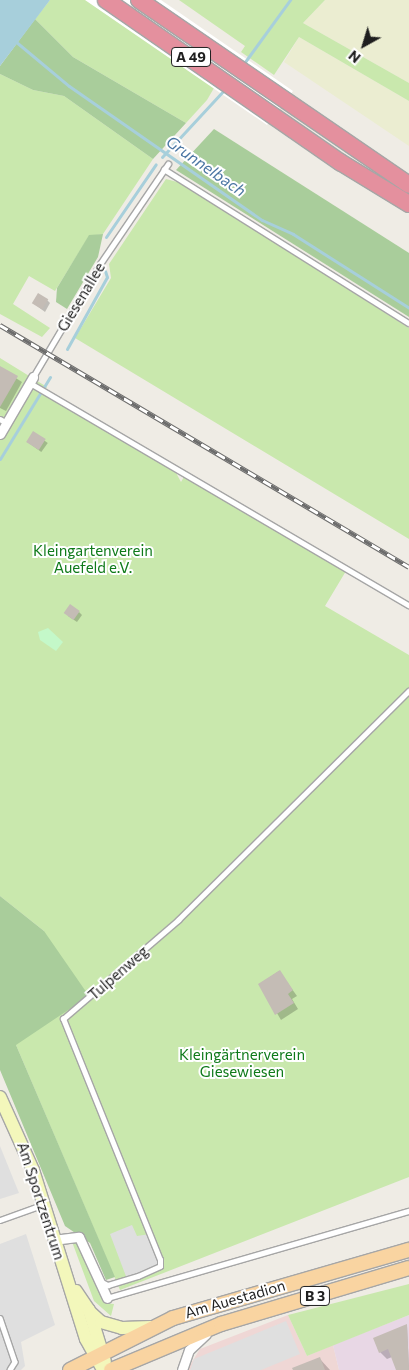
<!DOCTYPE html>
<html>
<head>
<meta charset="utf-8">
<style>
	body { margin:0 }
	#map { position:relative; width:409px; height:1370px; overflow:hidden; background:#efece5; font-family:Commissioner,sans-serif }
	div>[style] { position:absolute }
	.commercial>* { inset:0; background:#efd7d5 }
	.industrial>* { inset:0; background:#e8d7e5 }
	.farmland>* { inset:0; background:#ebedd1 }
	.grass>* { inset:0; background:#c9e8ad }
	.forest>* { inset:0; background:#a9cd9b }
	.park>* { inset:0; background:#c4f8c9 }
	.parking>* { inset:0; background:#dfdfdf }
	.water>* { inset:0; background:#a7cfdb }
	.pier>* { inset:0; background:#fff }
	.shadow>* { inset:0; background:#0003; transform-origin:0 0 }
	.stream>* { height:3px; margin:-1.5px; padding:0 1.5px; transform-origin:1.5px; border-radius:1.5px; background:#a7cfdb }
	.building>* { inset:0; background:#c4bcb5; transform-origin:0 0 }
	.roads { filter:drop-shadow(1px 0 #a6a6a6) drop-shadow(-1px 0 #a6a6a6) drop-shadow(0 1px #a6a6a6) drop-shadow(0 -1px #a6a6a6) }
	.lane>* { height:4.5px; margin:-2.25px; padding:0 2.25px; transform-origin:2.25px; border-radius:2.25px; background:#fff }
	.street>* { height:9px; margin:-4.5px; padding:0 4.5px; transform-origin:4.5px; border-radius:4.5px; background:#fff }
	.secondary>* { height:12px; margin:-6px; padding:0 6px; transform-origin:6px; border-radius:6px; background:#f3f7bb }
	.primary>* { height:14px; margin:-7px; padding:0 7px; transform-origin:7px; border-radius:7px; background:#f9d4a1 }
	.highway>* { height:16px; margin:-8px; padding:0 8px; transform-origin:8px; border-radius:8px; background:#e4909e }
	.rail>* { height:5px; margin-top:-2.5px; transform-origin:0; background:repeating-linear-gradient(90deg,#fff 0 9px,#6d6d6d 0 18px); box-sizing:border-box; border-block:1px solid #6d6d6d }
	span { translate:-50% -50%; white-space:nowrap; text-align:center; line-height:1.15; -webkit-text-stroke:4px #fff; paint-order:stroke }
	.shield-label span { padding:1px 4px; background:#fff; border:1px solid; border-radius:4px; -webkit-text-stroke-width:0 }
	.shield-label { font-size:14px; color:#1f1f1f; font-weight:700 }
	.street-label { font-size:15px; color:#1f1f1f }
	.park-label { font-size:15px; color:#0f7a1a }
	.water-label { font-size:16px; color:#4b76a3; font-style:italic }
	.north { position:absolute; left:339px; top:20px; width:50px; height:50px; -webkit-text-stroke:4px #fff; paint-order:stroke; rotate:219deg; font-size:14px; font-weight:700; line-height:20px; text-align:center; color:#1f1f1f }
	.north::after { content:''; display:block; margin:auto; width:18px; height:22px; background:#1f1f1f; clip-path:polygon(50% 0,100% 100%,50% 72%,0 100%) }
</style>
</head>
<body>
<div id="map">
	<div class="commercial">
		<div style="clip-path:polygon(288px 1315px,307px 1356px,333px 1345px,339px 1370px,187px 1370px,200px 1349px)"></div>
	</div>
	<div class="industrial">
		<div style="clip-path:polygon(409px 1315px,409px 1370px,339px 1370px,333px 1345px)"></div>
	</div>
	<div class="farmland">
		<div style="clip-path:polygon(325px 0,409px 0,409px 83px,303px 23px)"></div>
		<div style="clip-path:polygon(299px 37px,409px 101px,409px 146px,284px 62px)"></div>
	</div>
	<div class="grass">
		<div style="clip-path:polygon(50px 0,86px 0,214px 88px,207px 100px,186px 123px,73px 57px,35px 19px)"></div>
		<div style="clip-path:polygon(179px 0,325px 0,303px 23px,409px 83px,409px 101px,299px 37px,274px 75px,241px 52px,245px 46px)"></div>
		<div style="clip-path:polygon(0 74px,33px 90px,64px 96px,153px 159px,103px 234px,89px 236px,55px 291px,29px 276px,13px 304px,50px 328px,42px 337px,0 314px)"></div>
		<div style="clip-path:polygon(166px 179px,181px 183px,409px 328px,409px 539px,75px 338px,111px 278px,109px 264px)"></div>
		<div style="clip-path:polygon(0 358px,47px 387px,42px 394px,174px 469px,181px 482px,185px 475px,346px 571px,325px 606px,409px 655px,409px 1177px,120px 1290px,16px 1045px,44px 931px,0 896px)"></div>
		<div style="clip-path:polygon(71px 1239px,79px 1243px,104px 1303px,114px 1304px,111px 1316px,94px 1301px)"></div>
		<div style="clip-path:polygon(409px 1284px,409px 1315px,307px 1356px,288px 1315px)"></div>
	</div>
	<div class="forest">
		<div style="clip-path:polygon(35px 19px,73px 57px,186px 123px,153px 159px,64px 96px,33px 90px,0 74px,0 66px)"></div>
		<div style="clip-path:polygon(214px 129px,409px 253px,409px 317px,176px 170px)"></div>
		<div style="clip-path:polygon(103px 234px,98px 257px,67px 309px,56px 302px,57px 288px,89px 235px)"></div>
		<div style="clip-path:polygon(0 896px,44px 931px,89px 996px,16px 1045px,115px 1277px,106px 1280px,90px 1243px,65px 1226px,0 1070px)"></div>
	</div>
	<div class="park">
		<div style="clip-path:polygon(48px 628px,63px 642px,56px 651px,40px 640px,38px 632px)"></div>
	</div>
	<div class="parking">
		<div style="clip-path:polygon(0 1146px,19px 1193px,0 1199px)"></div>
		<div style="clip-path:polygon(132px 1225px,137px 1236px,150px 1234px,160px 1266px,127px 1279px,110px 1234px)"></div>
		<div style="clip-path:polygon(26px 1234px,55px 1325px,21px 1342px,25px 1366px,21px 1370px,0 1370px,0 1244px)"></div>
		<div style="clip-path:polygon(286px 1321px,300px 1354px,261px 1370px,190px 1370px,194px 1359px)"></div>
	</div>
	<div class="water">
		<div style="clip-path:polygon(0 0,50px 0,0 66px)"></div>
	</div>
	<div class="pier">
		<div style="clip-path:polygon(85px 0,161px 0,293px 91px,267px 125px)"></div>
	</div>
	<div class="shadow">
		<div style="clip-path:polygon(47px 300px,50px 303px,45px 312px,33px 303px)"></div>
		<div style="clip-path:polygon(0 368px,22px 382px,6px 411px,0 408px)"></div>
		<div style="left:34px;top:433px;width:17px;height:11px;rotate:36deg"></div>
		<div style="clip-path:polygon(79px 612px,82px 615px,77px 622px,68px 616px)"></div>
		<div style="clip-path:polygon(279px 971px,297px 996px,292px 999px,298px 1009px,281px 1020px,260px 984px)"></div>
		<div style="clip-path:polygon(407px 1326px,409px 1370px,398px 1370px,392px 1357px,387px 1359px,380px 1352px)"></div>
		<div style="clip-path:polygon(319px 1358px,330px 1370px,294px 1370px)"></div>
	</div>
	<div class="stream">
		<div style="left:15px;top:41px;width:70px;rotate:39.8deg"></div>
		<div style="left:69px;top:86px;width:235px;rotate:34.8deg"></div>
		<div style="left:262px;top:220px;width:34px;rotate:24deg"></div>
		<div style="left:293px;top:234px;width:138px;rotate:32.5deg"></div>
		<div style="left:242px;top:66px;width:82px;rotate:-54deg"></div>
		<div style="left:162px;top:157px;width:93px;rotate:-47.2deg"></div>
		<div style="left:106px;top:237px;width:88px;rotate:-55.6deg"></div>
		<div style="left:67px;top:349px;width:82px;rotate:-60.9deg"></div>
		<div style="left:107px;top:277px;width:6px;rotate:-108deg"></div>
		<div style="left:0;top:459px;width:96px;rotate:-58.6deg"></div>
	</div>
	<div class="building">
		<div style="left:38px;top:293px;width:12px;height:12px;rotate:31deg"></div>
		<div style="clip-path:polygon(0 366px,18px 376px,0 407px)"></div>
		<div style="left:33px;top:431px;width:15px;height:13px;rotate:32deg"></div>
		<div style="left:70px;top:604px;width:12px;height:11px;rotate:35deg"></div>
		<div style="clip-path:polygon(280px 970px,293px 990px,288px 994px,294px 1003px,275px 1015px,258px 984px)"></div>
		<div style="clip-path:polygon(407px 1324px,409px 1370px,396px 1370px,388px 1349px,379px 1353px,373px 1338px)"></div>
		<div style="clip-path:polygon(320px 1357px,325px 1370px,293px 1370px,292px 1368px)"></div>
	</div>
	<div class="roads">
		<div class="lane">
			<div style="left:164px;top:169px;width:289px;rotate:32.2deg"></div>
			<div style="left:33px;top:377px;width:131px;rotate:-59.3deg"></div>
			<div style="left:100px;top:264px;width:121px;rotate:-55.8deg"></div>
			<div style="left:30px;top:383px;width:439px;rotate:30.4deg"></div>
			<div style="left:0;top:419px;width:8px;rotate:30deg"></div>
			<div style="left:0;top:1220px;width:45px;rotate:-19.7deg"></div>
			<div style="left:102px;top:1282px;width:7px;rotate:27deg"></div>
			<div style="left:108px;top:1285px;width:31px;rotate:-17deg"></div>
			<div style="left:138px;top:1276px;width:24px;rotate:-24deg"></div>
			<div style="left:160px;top:1266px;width:6px;rotate:-90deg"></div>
			<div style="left:160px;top:1260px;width:260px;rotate:-111.9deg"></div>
			<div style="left:63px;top:1019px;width:152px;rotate:-40.7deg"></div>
			<div style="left:178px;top:920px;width:325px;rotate:-44.8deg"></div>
			<div style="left:107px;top:1298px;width:314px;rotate:-16.1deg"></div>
			<div style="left:0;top:1318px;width:46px;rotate:71.2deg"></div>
			<div style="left:15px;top:1362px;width:9px;rotate:122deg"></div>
		</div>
		<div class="street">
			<div style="left:0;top:434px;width:66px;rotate:-59.9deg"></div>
			<div style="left:53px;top:1240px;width:26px;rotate:-7deg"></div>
			<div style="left:79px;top:1237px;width:67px;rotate:65.3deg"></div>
			<div style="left:182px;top:1370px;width:21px;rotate:-71deg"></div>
			<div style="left:189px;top:1350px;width:23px;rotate:-43deg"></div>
		</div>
		<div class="secondary">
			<div style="left:0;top:1097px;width:80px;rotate:65.7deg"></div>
			<div style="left:33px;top:1170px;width:177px;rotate:72.6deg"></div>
			<div style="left:86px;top:1339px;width:35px;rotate:61deg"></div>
			<div style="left:76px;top:1291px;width:23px;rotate:56deg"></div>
			<div style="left:89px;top:1310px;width:54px;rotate:72.9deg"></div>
			<div style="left:91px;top:1313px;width:13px;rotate:42deg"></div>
			<div style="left:101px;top:1322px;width:22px;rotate:16deg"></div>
			<div style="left:122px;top:1328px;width:29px;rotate:-2deg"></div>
		</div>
		<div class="primary">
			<div style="left:70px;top:1370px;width:115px;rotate:-26.8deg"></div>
			<div style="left:173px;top:1318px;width:246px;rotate:-16.1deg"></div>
			<div style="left:111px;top:1370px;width:119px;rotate:-22.7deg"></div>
			<div style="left:221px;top:1324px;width:196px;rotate:-16.6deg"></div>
		</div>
		<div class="highway">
			<div style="left:106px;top:0;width:285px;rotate:34.7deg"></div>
			<div style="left:340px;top:162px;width:81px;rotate:31.3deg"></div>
			<div style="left:139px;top:0;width:327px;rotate:34.4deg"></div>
		</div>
	</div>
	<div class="rail">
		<div style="left:0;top:325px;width:475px;rotate:30.6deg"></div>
	</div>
	<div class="shield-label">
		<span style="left:191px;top:57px">A 49</span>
		<span style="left:315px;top:1296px">B 3</span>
	</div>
	<div class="street-label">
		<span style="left:81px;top:297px;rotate:-59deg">Giesenallee</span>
		<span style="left:118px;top:973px;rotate:-41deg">Tulpenweg</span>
		<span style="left:41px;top:1201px;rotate:72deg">Am Sportzentrum</span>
		<span style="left:235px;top:1299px;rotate:-16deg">Am Auestadion</span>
	</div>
	<div class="park-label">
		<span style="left:93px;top:559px">Kleingartenverein<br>Auefeld e.V.</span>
		<span style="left:242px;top:1063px">Kleingärtnerverein<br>Giesewiesen</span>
	</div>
	<div class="water-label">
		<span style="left:206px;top:166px;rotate:35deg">Grunnelbach</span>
	</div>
	<div class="north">N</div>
</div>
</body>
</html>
